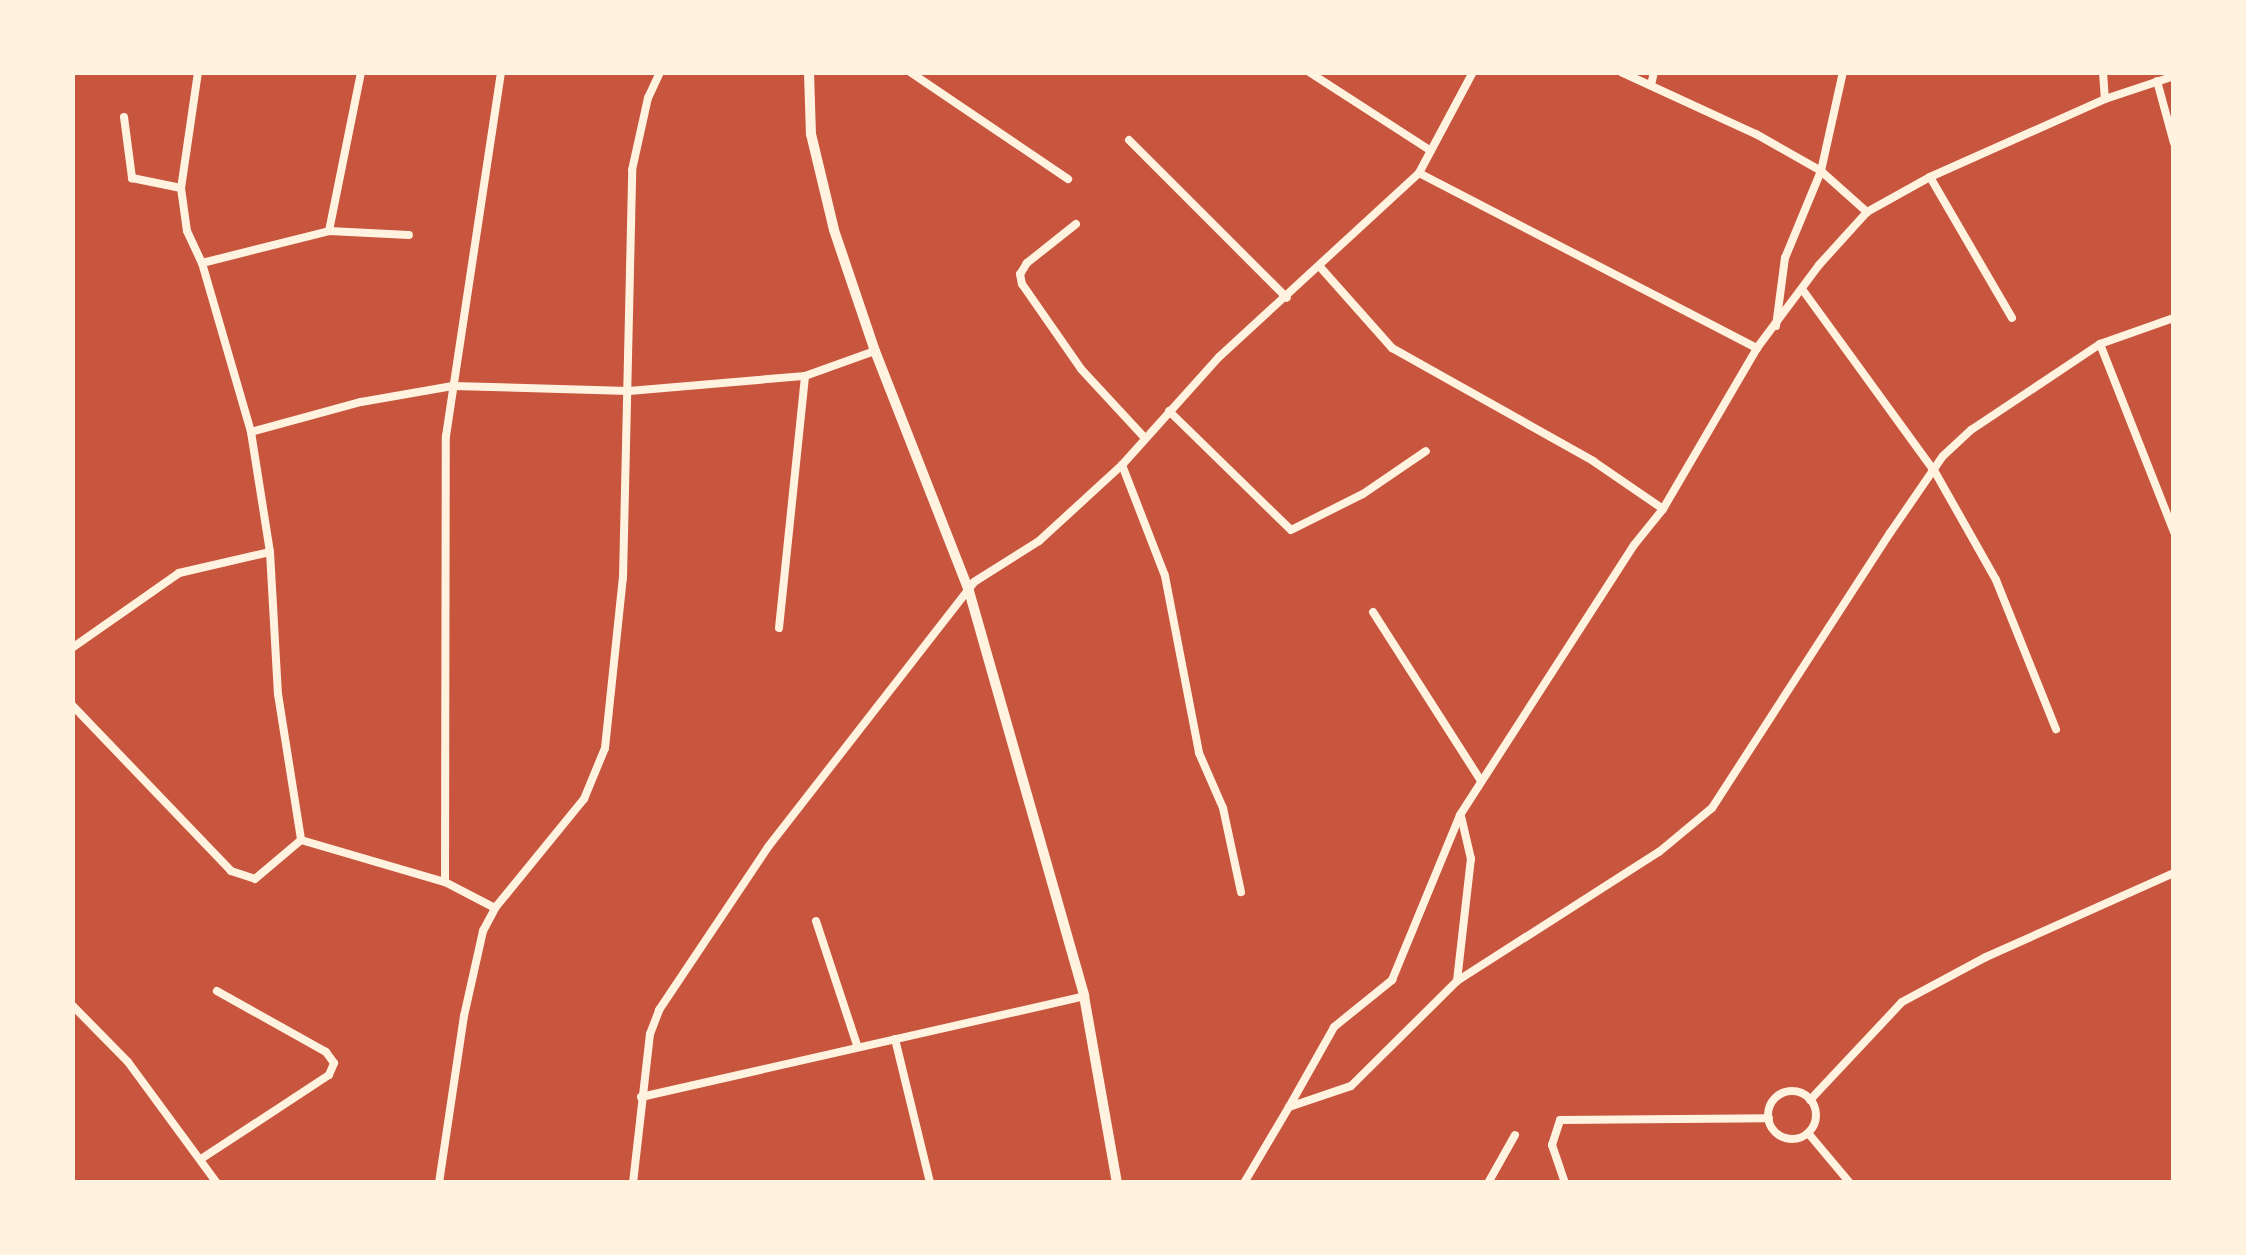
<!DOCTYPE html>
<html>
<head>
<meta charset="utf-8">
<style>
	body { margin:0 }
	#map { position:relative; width:2246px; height:1255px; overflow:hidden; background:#c8553d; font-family:"IBM Plex Serif",serif }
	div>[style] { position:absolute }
	.minor>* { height:8px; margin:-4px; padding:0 4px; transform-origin:4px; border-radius:4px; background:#fff3e0 }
	.minor>.ring { margin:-4px; padding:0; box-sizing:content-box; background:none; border:8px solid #fff3e0; border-radius:50% }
	.secondary>* { height:10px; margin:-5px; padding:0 5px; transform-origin:5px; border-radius:5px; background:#fff3e0 }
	span { translate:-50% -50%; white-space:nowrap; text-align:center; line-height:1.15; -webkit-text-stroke:12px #fff3e0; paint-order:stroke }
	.frame { position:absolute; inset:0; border:75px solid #fff3e0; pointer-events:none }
</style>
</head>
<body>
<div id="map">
	<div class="minor">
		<div style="left:198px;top:72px;width:117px;rotate:98.3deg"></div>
		<div style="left:181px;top:188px;width:43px;rotate:82.1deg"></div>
		<div style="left:187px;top:231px;width:35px;rotate:65deg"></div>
		<div style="left:202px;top:263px;width:176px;rotate:73.8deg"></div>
		<div style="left:251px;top:432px;width:121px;rotate:81deg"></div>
		<div style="left:270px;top:552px;width:142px;rotate:86.8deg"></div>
		<div style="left:278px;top:694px;width:148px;rotate:81deg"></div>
		<div style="left:910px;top:72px;width:191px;rotate:34.1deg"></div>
		<div style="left:1309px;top:72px;width:145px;rotate:32.9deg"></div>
		<div style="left:1621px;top:72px;width:149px;rotate:24.7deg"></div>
		<div style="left:1756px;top:134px;width:75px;rotate:29.6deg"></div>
		<div style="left:1821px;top:171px;width:62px;rotate:41.7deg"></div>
		<div style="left:2103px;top:72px;width:27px;rotate:86deg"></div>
		<div style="left:2157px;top:81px;width:64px;rotate:74.7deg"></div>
		<div style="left:1651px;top:85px;width:13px;rotate:-77deg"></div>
		<div style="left:124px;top:117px;width:62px;rotate:82.5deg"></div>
		<div style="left:132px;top:178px;width:50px;rotate:11.5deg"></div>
		<div style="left:1129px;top:140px;width:223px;rotate:45deg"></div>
		<div style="left:1419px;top:173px;width:381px;rotate:27.4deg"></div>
		<div style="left:1930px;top:177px;width:163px;rotate:59.8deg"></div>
		<div style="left:1076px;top:224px;width:63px;rotate:141.5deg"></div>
		<div style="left:1027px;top:263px;width:13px;rotate:122deg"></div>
		<div style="left:1020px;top:274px;width:10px;rotate:79deg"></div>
		<div style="left:1022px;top:284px;width:103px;rotate:55.2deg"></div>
		<div style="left:1081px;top:369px;width:93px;rotate:47.2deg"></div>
		<div style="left:329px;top:231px;width:162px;rotate:-78.6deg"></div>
		<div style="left:202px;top:263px;width:131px;rotate:-14.1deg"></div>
		<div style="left:329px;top:231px;width:80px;rotate:2.9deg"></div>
		<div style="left:1321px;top:268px;width:107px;rotate:48.4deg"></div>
		<div style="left:1392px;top:348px;width:231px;rotate:29.3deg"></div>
		<div style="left:1593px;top:461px;width:85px;rotate:34.4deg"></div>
		<div style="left:1802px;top:289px;width:226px;rotate:54deg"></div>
		<div style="left:1935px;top:472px;width:124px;rotate:60.5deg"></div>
		<div style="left:1996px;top:580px;width:161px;rotate:68.1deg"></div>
		<div style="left:1776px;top:326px;width:69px;rotate:-82.5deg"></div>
		<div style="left:1785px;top:258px;width:94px;rotate:-67.5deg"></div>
		<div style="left:1821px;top:171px;width:101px;rotate:-77.5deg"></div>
		<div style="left:2100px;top:344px;width:202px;rotate:68.5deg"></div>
		<div style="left:1169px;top:411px;width:170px;rotate:44.3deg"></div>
		<div style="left:1291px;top:530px;width:80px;rotate:-26.6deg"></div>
		<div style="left:1363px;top:494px;width:76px;rotate:-34.3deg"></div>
		<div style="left:251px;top:432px;width:114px;rotate:-15.3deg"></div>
		<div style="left:361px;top:402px;width:93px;rotate:-9.9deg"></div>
		<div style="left:453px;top:386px;width:176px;rotate:1.6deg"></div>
		<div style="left:629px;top:391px;width:177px;rotate:-4.9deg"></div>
		<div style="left:805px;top:376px;width:74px;rotate:-19.7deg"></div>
		<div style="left:1122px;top:465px;width:119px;rotate:68.8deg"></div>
		<div style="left:1165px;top:576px;width:180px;rotate:79.1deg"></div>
		<div style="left:1199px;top:753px;width:60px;rotate:66.4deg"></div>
		<div style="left:1223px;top:808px;width:86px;rotate:77.9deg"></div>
		<div style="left:1373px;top:612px;width:201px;rotate:57.4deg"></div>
		<div style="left:779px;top:628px;width:253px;rotate:-84.1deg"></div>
		<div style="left:72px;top:648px;width:131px;rotate:-35deg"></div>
		<div style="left:179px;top:573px;width:93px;rotate:-13deg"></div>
		<div style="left:72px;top:705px;width:230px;rotate:46.2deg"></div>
		<div style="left:231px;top:871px;width:25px;rotate:18deg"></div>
		<div style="left:255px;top:879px;width:60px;rotate:-40.3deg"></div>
		<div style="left:301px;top:840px;width:150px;rotate:16.3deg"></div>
		<div style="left:445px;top:882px;width:56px;rotate:27.5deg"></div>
		<div style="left:445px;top:882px;width:446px;rotate:-89.9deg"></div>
		<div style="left:446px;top:436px;width:368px;rotate:-81.4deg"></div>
		<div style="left:816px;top:921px;width:131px;rotate:71.7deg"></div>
		<div style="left:1457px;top:981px;width:240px;rotate:-32.6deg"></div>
		<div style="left:1659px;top:852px;width:69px;rotate:-39.7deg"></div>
		<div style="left:1712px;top:808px;width:328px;rotate:-57.1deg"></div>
		<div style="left:1890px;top:533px;width:93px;rotate:-55.5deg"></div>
		<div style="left:1943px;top:456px;width:38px;rotate:-43deg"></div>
		<div style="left:1971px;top:430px;width:155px;rotate:-33.7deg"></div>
		<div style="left:2100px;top:344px;width:78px;rotate:-19.4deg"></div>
		<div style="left:72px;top:1005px;width:80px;rotate:45.5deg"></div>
		<div style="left:128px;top:1062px;width:150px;rotate:53.7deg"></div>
		<div style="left:895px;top:1039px;width:148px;rotate:76.3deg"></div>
		<div class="ring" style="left:1768px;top:1091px;width:40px;height:40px"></div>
		<div style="left:641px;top:1097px;width:454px;rotate:-12.8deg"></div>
		<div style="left:1810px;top:1100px;width:134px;rotate:-46.8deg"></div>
		<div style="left:1902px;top:1002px;width:95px;rotate:-28.2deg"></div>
		<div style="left:1986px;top:957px;width:206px;rotate:-24.1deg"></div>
		<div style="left:1289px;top:1107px;width:92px;rotate:-60.6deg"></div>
		<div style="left:1334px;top:1027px;width:75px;rotate:-39deg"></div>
		<div style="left:1392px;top:980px;width:178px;rotate:-67.6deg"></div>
		<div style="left:1460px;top:815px;width:321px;rotate:-57.2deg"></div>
		<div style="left:1634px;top:545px;width:46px;rotate:-51.1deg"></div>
		<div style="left:1663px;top:509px;width:186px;rotate:-59.7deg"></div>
		<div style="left:1757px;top:348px;width:104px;rotate:-53.2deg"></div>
		<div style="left:1819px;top:265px;width:72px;rotate:-47.8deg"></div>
		<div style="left:1867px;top:212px;width:72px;rotate:-29.1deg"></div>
		<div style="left:1930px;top:177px;width:192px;rotate:-24deg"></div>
		<div style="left:2105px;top:99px;width:73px;rotate:-18.4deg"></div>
		<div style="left:1808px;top:1133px;width:65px;rotate:50deg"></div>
		<div style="left:201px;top:1159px;width:153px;rotate:-33.3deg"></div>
		<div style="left:329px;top:1075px;width:13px;rotate:-67deg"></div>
		<div style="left:334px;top:1063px;width:14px;rotate:-126deg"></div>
		<div style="left:326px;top:1052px;width:125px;rotate:-150.8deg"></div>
		<div style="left:439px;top:1183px;width:169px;rotate:-81.5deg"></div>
		<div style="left:464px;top:1016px;width:87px;rotate:-77.4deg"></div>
		<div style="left:483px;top:931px;width:26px;rotate:-62deg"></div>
		<div style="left:495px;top:908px;width:141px;rotate:-50.8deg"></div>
		<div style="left:584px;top:799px;width:55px;rotate:-67.6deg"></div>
		<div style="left:605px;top:748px;width:171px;rotate:-84deg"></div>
		<div style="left:623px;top:578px;width:408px;rotate:-88.7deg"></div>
		<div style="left:632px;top:170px;width:74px;rotate:-77.5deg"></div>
		<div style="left:648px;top:98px;width:29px;rotate:-65deg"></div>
		<div style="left:633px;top:1183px;width:150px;rotate:-83.5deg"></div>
		<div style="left:650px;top:1034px;width:26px;rotate:-69deg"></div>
		<div style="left:659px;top:1010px;width:196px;rotate:-56.2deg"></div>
		<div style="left:768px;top:847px;width:336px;rotate:-52.1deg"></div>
		<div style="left:974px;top:582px;width:77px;rotate:-32.2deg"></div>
		<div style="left:1039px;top:541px;width:113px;rotate:-42.5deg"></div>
		<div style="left:1122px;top:465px;width:145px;rotate:-48.1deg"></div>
		<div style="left:1219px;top:357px;width:272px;rotate:-42.6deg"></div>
		<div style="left:1419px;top:173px;width:115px;rotate:-61.9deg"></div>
		<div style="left:1244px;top:1183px;width:88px;rotate:-59.4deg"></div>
		<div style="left:1289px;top:1107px;width:65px;rotate:-18.7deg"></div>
		<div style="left:1351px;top:1086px;width:149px;rotate:-44.7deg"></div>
		<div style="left:1457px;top:981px;width:123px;rotate:-83.5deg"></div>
		<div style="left:1471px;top:859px;width:44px;rotate:-103.1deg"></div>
		<div style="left:1488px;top:1183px;width:55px;rotate:-60.6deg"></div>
		<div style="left:1565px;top:1183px;width:40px;rotate:-108.9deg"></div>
		<div style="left:1552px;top:1145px;width:26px;rotate:-72deg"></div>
		<div style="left:1560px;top:1120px;width:209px;rotate:-0.5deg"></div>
	</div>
	<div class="secondary">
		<div style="left:809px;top:72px;width:62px;rotate:88.2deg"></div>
		<div style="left:811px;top:134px;width:99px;rotate:76.5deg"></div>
		<div style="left:834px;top:230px;width:128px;rotate:71.3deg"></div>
		<div style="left:875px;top:351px;width:258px;rotate:68.6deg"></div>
		<div style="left:969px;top:591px;width:421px;rotate:74.1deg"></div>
		<div style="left:1084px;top:996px;width:190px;rotate:80deg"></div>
	</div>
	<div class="frame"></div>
</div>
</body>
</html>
